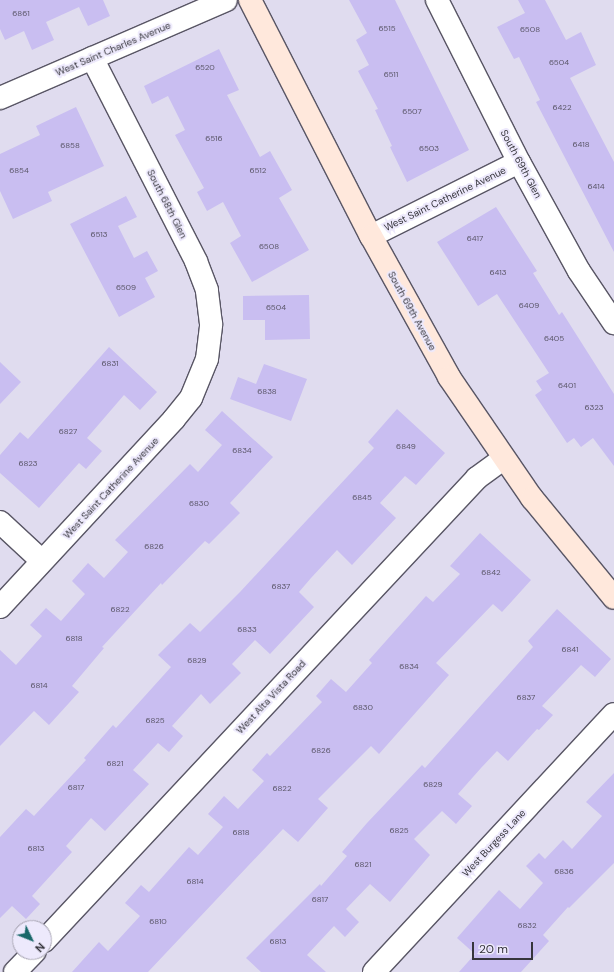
<!DOCTYPE html>
<html>
<head>
<meta charset="utf-8">
<style>
	body { margin:0 }
	#map { position:relative; width:614px; height:972px; overflow:hidden; background:#e0dcef; font-family:"DM Sans",sans-serif }
	div>[style] { position:absolute }
	.building>* { inset:0; background:#c9bef1 }
	.roads { filter:drop-shadow(1px 0 #595665) drop-shadow(-1px 0 #595665) drop-shadow(0 1px #595665) drop-shadow(0 -1px #595665) }
	.street>* { height:22px; margin:-11px; padding:0 11px; transform-origin:11px; border-radius:11px; background:#fff }
	.secondary>* { height:22px; margin:-11px; padding:0 11px; transform-origin:11px; border-radius:11px; background:#ffe8dc }
	span { translate:-50% -50%; white-space:nowrap; text-align:center; line-height:1.15; -webkit-text-stroke:4px #ede9fc; paint-order:stroke }
	.number-label { font-size:8px; color:#5b5769 }
	.number-label span { -webkit-text-stroke-width:0 }
	.street-label { font-size:10px; color:#36353c }
	.north { position:absolute; left:12px; top:920px; width:40px; height:40px; box-sizing:border-box; background:#ede9fc; border:1px solid #a4a1af; border-radius:50%; rotate:133deg; font-size:11px; font-weight:700; line-height:16px; text-align:center; color:#36353c }
	.north::after { content:''; display:block; margin:auto; width:14px; height:18px; background:#186769; clip-path:polygon(50% 0,100% 100%,50% 72%,0 100%) }
	.scale { position:absolute; left:472px; top:942px; width:61px; height:18px; box-sizing:border-box; border:2px solid #36353c; border-top:0; padding-left:5px; font-size:12px; line-height:14px; white-space:nowrap; color:#36353c; -webkit-text-stroke:3px #ede9fc; paint-order:stroke }
</style>
</head>
<body>
<div id="map">
	<div class="building">
		<div style="clip-path:polygon(0 0,103px 0,110px 16px,88px 26px,79px 7px,46px 22px,54px 40px,32px 50px,24px 31px,5px 40px,0 29px)"></div>
		<div style="clip-path:polygon(349px 0,395px 0,469px 150px,407px 182px,390px 147px,392px 146px,375px 110px,378px 109px,358px 71px,369px 65px,356px 40px,367px 33px)"></div>
		<div style="clip-path:polygon(518px 0,545px 0,566px 40px,581px 32px,596px 65px,570px 78px,614px 162px,614px 252px,536px 102px,540px 100px,519px 57px,514px 59px,497px 27px,525px 13px)"></div>
		<div style="clip-path:polygon(219px 49px,239px 90px,227px 95px,260px 157px,270px 151px,292px 190px,279px 198px,309px 250px,252px 282px,230px 243px,241px 236px,223px 202px,207px 211px,197px 192px,204px 188px,175px 135px,185px 130px,168px 96px,152px 104px,144px 86px)"></div>
		<div style="clip-path:polygon(76px 107px,104px 166px,48px 192px,52px 201px,13px 219px,0 191px,0 154px,40px 135px,36px 126px)"></div>
		<div style="clip-path:polygon(126px 196px,137px 217px,118px 226px,134px 258px,147px 251px,158px 271px,145px 278px,155px 297px,119px 317px,70px 224px)"></div>
		<div style="clip-path:polygon(496px 207px,537px 271px,533px 273px,559px 315px,562px 312px,614px 394px,614px 466px,593px 438px,581px 447px,574px 438px,567px 443px,535px 395px,542px 390px,536px 381px,549px 373px,497px 294px,478px 306px,437px 242px)"></div>
		<div style="clip-path:polygon(309px 295px,310px 339px,265px 340px,265px 320px,243px 320px,243px 296px)"></div>
		<div style="clip-path:polygon(109px 347px,157px 392px,140px 410px,124px 395px,87px 438px,102px 451px,86px 469px,79px 463px,39px 508px,0 473px,0 455px,20px 432px,28px 439px)"></div>
		<div style="clip-path:polygon(0 362px,21px 382px,0 404px)"></div>
		<div style="clip-path:polygon(264px 364px,307px 379px,291px 421px,230px 399px,238px 377px,256px 384px)"></div>
		<div style="clip-path:polygon(397px 409px,445px 453px,416px 485px,405px 476px,380px 503px,396px 518px,352px 565px,337px 550px,311px 578px,299px 592px,314px 607px,270px 654px,255px 640px,232px 664px,241px 673px,210px 704px,201px 694px,172px 726px,183px 736px,169px 752px,158px 743px,133px 770px,149px 784px,105px 831px,91px 818px,66px 846px,72px 852px,32px 896px,40px 904px,26px 919px,12px 906px,0 918px,0 837px,26px 809px,34px 816px,86px 760px,84px 758px,113px 725px,116px 728px,171px 667px,158px 655px,190px 623px,200px 632px,240px 592px,374px 448px,368px 442px)"></div>
		<div style="clip-path:polygon(222px 411px,273px 457px,230px 503px,240px 513px,209px 544px,205px 541px,162px 585px,161px 583px,102px 647px,104px 648px,72px 686px,79px 692px,49px 725px,34px 711px,0 746px,0 650px,16px 665px,42px 636px,30px 625px,46px 608px,61px 621px,85px 594px,72px 581px,88px 563px,104px 578px,128px 552px,115px 540px,190px 464px,198px 472px,222px 445px,205px 430px)"></div>
		<div style="clip-path:polygon(480px 533px,531px 580px,502px 612px,493px 604px,436px 663px,449px 675px,379px 754px,371px 746px,318px 799px,328px 808px,298px 842px,283px 829px,148px 972px,72px 972px,99px 942px,108px 951px,140px 916px,125px 903px,141px 885px,149px 892px,189px 847px,198px 855px,223px 827px,208px 814px,224px 796px,238px 809px,264px 781px,252px 770px,267px 753px,270px 756px,322px 702px,316px 696px,331px 679px,346px 692px,372px 663px,369px 660px,426px 596px,433px 602px,460px 574px,450px 566px)"></div>
		<div style="clip-path:polygon(557px 609px,611px 659px,595px 677px,581px 665px,542px 706px,553px 715px,539px 730px,537px 729px,508px 761px,497px 751px,481px 768px,458px 794px,472px 806px,456px 824px,442px 811px,414px 839px,430px 855px,390px 902px,370px 884px,346px 909px,359px 922px,345px 937px,334px 926px,307px 955px,326px 972px,261px 972px,246px 958px,320px 884px,321px 886px,347px 856px,342px 852px,367px 823px,422px 765px,425px 768px,533px 647px,528px 641px)"></div>
		<div style="clip-path:polygon(614px 773px,614px 863px,569px 908px,568px 907px,543px 935px,549px 941px,521px 972px,459px 972px,475px 954px,457px 938px,499px 890px,520px 909px,543px 883px,526px 866px,539px 853px,545px 859px,563px 840px,572px 849px,602px 816px,586px 802px)"></div>
	</div>
	<div class="roads">
		<div class="street">
			<div style="left:437px;top:0;width:182px;rotate:63.2deg"></div>
			<div style="left:519px;top:162px;width:124px;rotate:61.2deg"></div>
			<div style="left:579px;top:271px;width:63px;rotate:56.1deg"></div>
			<div style="left:0;top:98px;width:246px;rotate:-23.4deg"></div>
			<div style="left:371px;top:236px;width:165px;rotate:-26.6deg"></div>
			<div style="left:0;top:522px;width:57px;rotate:42.9deg"></div>
			<div style="left:0;top:607px;width:256px;rotate:-47.2deg"></div>
			<div style="left:174px;top:419px;width:27px;rotate:-51deg"></div>
			<div style="left:191px;top:398px;width:42px;rotate:-67.7deg"></div>
			<div style="left:207px;top:359px;width:35px;rotate:-83deg"></div>
			<div style="left:211px;top:324px;width:34px;rotate:-97deg"></div>
			<div style="left:207px;top:290px;width:31px;rotate:-111deg"></div>
			<div style="left:196px;top:261px;width:228px;rotate:-117.1deg"></div>
			<div style="left:44px;top:941px;width:634px;rotate:-46.92deg"></div>
			<div style="left:477px;top:478px;width:32px;rotate:-36deg"></div>
			<div style="left:15px;top:972px;width:28px;rotate:-46deg"></div>
			<div style="left:374px;top:972px;width:352px;rotate:-47.1deg"></div>
		</div>
		<div class="secondary">
			<div style="left:250px;top:0;width:265px;rotate:62.9deg"></div>
			<div style="left:371px;top:236px;width:161px;rotate:61deg"></div>
			<div style="left:449px;top:377px;width:147px;rotate:55.6deg"></div>
			<div style="left:532px;top:498px;width:129px;rotate:50.6deg"></div>
		</div>
	</div>
	<div class="number-label">
		<span style="left:21px;top:14px">6861</span>
		<span style="left:387px;top:29px">6515</span>
		<span style="left:530px;top:30px">6508</span>
		<span style="left:559px;top:63px">6504</span>
		<span style="left:205px;top:68px">6520</span>
		<span style="left:391px;top:75px">6511</span>
		<span style="left:562px;top:108px">6422</span>
		<span style="left:412px;top:112px">6507</span>
		<span style="left:214px;top:139px">6516</span>
		<span style="left:581px;top:145px">6418</span>
		<span style="left:70px;top:146px">6858</span>
		<span style="left:429px;top:149px">6503</span>
		<span style="left:19px;top:171px">6854</span>
		<span style="left:258px;top:171px">6512</span>
		<span style="left:596px;top:187px">6414</span>
		<span style="left:99px;top:235px">6513</span>
		<span style="left:475px;top:239px">6417</span>
		<span style="left:269px;top:247px">6508</span>
		<span style="left:498px;top:273px">6413</span>
		<span style="left:126px;top:288px">6509</span>
		<span style="left:529px;top:306px">6409</span>
		<span style="left:276px;top:308px">6504</span>
		<span style="left:554px;top:339px">6405</span>
		<span style="left:110px;top:364px">6831</span>
		<span style="left:567px;top:386px">6401</span>
		<span style="left:267px;top:392px">6838</span>
		<span style="left:594px;top:408px">6323</span>
		<span style="left:68px;top:432px">6827</span>
		<span style="left:406px;top:447px">6849</span>
		<span style="left:242px;top:451px">6834</span>
		<span style="left:28px;top:464px">6823</span>
		<span style="left:362px;top:498px">6845</span>
		<span style="left:199px;top:504px">6830</span>
		<span style="left:154px;top:547px">6826</span>
		<span style="left:491px;top:573px">6842</span>
		<span style="left:281px;top:587px">6837</span>
		<span style="left:120px;top:610px">6822</span>
		<span style="left:247px;top:630px">6833</span>
		<span style="left:74px;top:639px">6818</span>
		<span style="left:570px;top:650px">6841</span>
		<span style="left:197px;top:661px">6829</span>
		<span style="left:409px;top:667px">6834</span>
		<span style="left:39px;top:686px">6814</span>
		<span style="left:526px;top:698px">6837</span>
		<span style="left:363px;top:708px">6830</span>
		<span style="left:155px;top:721px">6825</span>
		<span style="left:321px;top:751px">6826</span>
		<span style="left:115px;top:764px">6821</span>
		<span style="left:433px;top:785px">6829</span>
		<span style="left:76px;top:788px">6817</span>
		<span style="left:282px;top:789px">6822</span>
		<span style="left:399px;top:831px">6825</span>
		<span style="left:241px;top:833px">6818</span>
		<span style="left:36px;top:849px">6813</span>
		<span style="left:363px;top:865px">6821</span>
		<span style="left:564px;top:872px">6836</span>
		<span style="left:195px;top:882px">6814</span>
		<span style="left:320px;top:900px">6817</span>
		<span style="left:158px;top:922px">6810</span>
		<span style="left:527px;top:926px">6832</span>
		<span style="left:278px;top:942px">6813</span>
	</div>
	<div class="street-label">
		<span style="left:113px;top:49px;rotate:-23deg">West Saint Charles Avenue</span>
		<span style="left:521px;top:164px;rotate:62deg">South 69th Glen</span>
		<span style="left:445px;top:199px;rotate:-26deg">West Saint Catherine Avenue</span>
		<span style="left:167px;top:204px;rotate:63deg">South 68th Glen</span>
		<span style="left:412px;top:311px;rotate:61deg">South 69th Avenue</span>
		<span style="left:111px;top:488px;rotate:-47deg">West Saint Catherine Avenue</span>
		<span style="left:271px;top:697px;rotate:-47deg">West Alta Vista Road</span>
		<span style="left:494px;top:843px;rotate:-47deg">West Burgess Lane</span>
	</div>
	<div class="north">N</div>
	<div class="scale">20 m</div>
</div>
</body>
</html>
